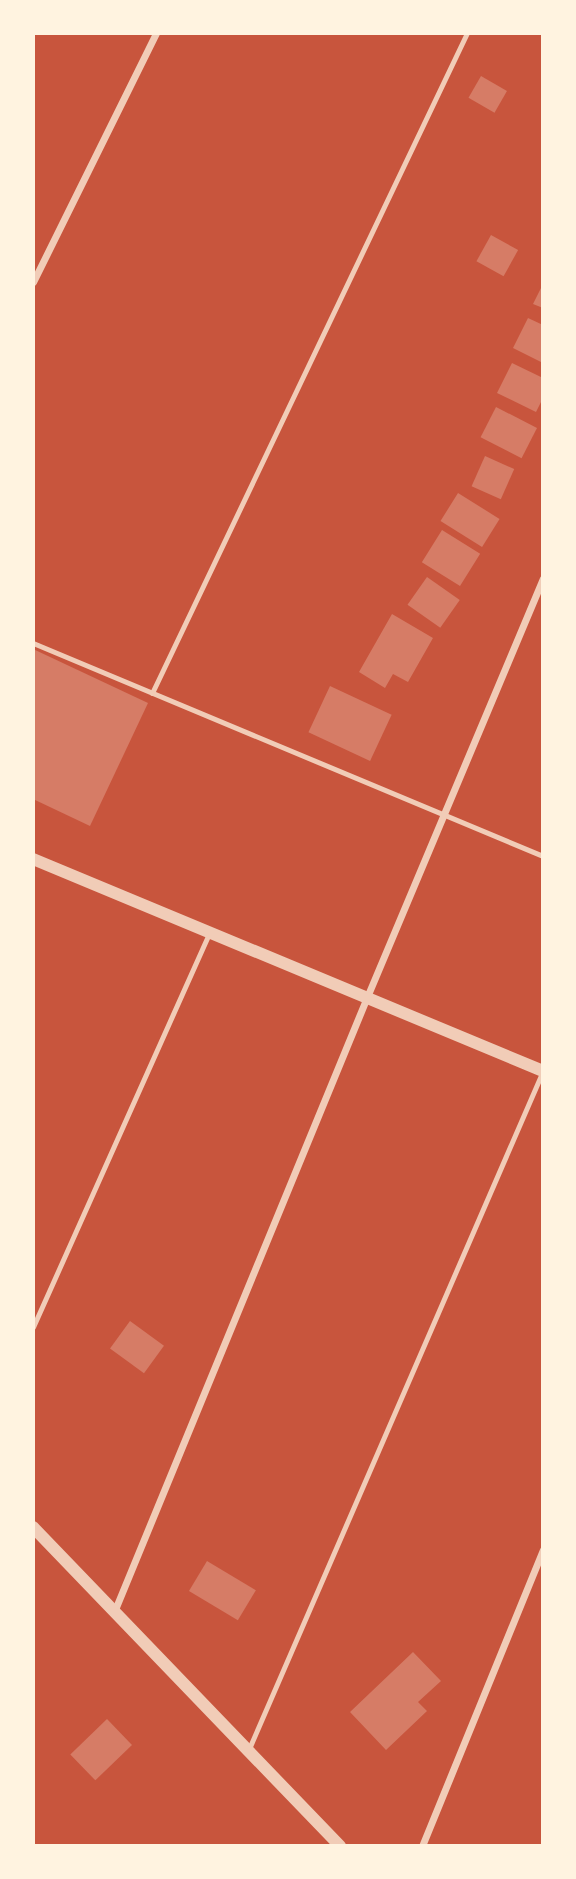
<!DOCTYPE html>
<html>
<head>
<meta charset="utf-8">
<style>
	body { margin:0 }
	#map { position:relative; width:576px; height:1879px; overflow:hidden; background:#c8553d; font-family:Signika,sans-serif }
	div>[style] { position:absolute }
	.building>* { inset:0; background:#d67c66; transform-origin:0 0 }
	.service>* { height:5px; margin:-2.5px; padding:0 2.5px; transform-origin:2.5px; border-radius:2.5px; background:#f1ccb7 }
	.minor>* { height:7px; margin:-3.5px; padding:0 3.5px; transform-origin:3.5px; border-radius:3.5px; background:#f1ccb7 }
	.tertiary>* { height:12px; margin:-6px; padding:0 6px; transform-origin:6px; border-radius:6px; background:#f1ccb7 }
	span { translate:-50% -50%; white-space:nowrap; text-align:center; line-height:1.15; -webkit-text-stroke:7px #fff3e0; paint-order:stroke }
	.frame { position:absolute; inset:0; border:35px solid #fff3e0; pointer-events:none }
</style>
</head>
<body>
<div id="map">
	<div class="building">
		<div style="left:481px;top:76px;width:30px;height:25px;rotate:30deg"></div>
		<div style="left:491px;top:235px;width:31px;height:30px;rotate:29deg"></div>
		<div style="clip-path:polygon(543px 284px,543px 308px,533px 304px)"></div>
		<div style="clip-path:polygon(528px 318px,543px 325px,543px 363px,513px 348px)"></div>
		<div style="clip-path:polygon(512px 363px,543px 378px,543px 398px,536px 412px,497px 393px)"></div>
		<div style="left:496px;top:407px;width:46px;height:34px;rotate:27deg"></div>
		<div style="left:485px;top:456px;width:32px;height:33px;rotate:24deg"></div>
		<div style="left:458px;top:493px;width:49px;height:33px;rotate:32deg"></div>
		<div style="left:442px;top:530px;width:45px;height:38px;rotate:32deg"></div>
		<div style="left:427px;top:577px;width:40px;height:34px;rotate:35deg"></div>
		<div style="clip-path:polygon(392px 614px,433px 638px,408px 682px,393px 674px,385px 688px,359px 672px)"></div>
		<div style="clip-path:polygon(33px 649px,148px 703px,90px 826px,33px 799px)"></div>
		<div style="left:330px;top:686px;width:68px;height:51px;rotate:25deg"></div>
		<div style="left:130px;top:1321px;width:42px;height:34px;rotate:36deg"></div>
		<div style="left:207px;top:1561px;width:57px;height:35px;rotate:31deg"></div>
		<div style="clip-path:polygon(413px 1652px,441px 1681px,418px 1702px,427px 1711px,386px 1750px,350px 1712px)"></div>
		<div style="left:107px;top:1719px;width:36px;height:51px;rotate:46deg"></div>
	</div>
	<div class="service">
		<div style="left:33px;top:643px;width:553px;rotate:22.67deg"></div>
		<div style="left:152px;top:693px;width:731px;rotate:-64.49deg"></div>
		<div style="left:33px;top:1327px;width:433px;rotate:-65.9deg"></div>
		<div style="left:248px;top:1751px;width:739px;rotate:-66.56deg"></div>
	</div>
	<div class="minor">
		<div style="left:33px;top:282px;width:278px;rotate:-63.7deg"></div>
		<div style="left:114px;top:1612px;width:665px;rotate:-67.64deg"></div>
		<div style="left:367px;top:997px;width:454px;rotate:-67.2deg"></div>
		<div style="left:422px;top:1846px;width:320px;rotate:-67.8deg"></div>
	</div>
	<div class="tertiary">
		<div style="left:33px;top:859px;width:552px;rotate:22.57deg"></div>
		<div style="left:33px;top:1527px;width:443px;rotate:46.1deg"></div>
	</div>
	<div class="frame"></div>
</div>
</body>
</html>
